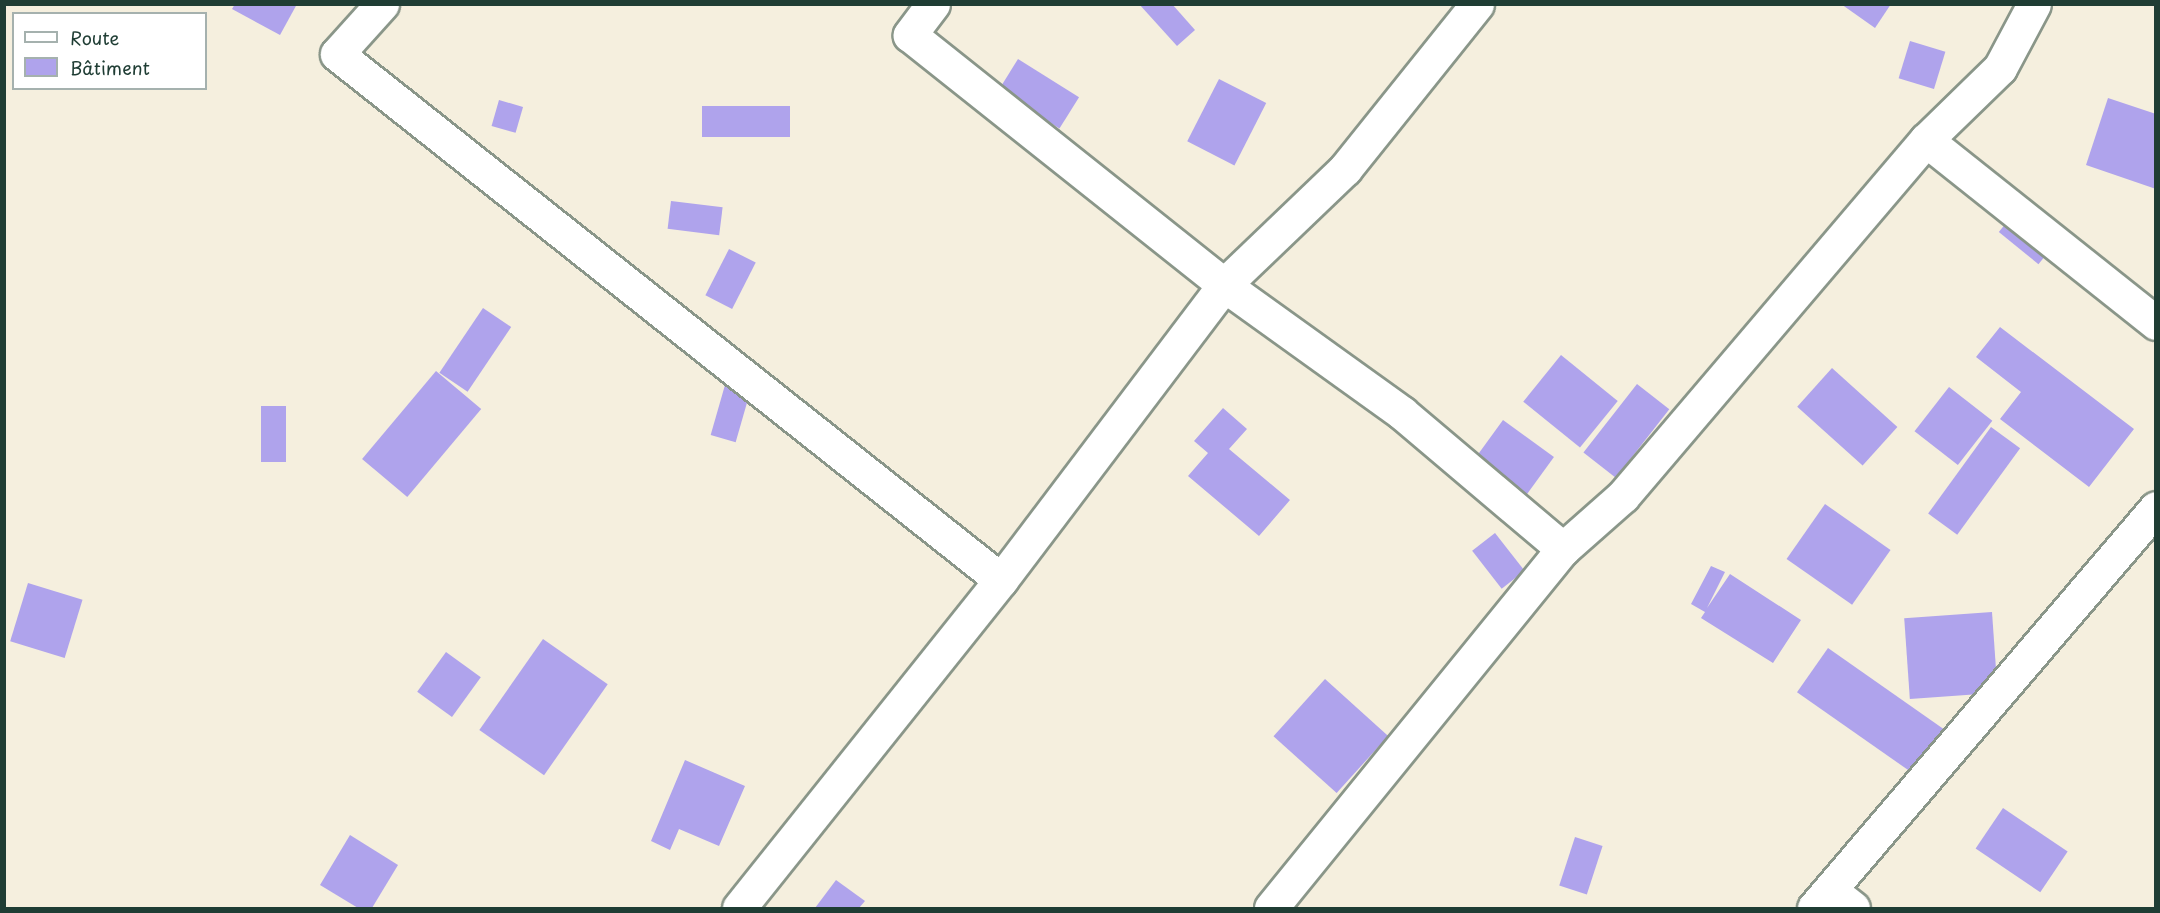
<!DOCTYPE html>
<html>
<head>
<meta charset="utf-8">
<style>
	body { margin:0 }
	#map { position:relative; width:2160px; height:913px; overflow:hidden; background:#f5efde; font-family:"Playpen Sans",sans-serif }
	div>[style] { position:absolute }
	.building>* { inset:0; background:#afa3ec; transform-origin:0 0 }
	.roads { filter:drop-shadow(2px 0 #8a9689) drop-shadow(-2px 0 #8a9689) drop-shadow(0 2px #8a9689) drop-shadow(0 -2px #8a9689) }
	.street>* { height:33px; margin:-16.5px; padding:0 16.5px; transform-origin:16.5px; border-radius:16.5px; background:#fff }
	span { translate:-50% -50%; white-space:nowrap; text-align:center; line-height:1.15; -webkit-text-stroke:6px #fff; paint-order:stroke }
	.frame { position:absolute; inset:0; border:6px solid #1f3d34; pointer-events:none }
	.legend { position:absolute; left:12px; top:12px; width:195px; height:78px; box-sizing:border-box; background:#fff; border:2px solid #a5b1ae; margin:0; padding:8px 10px; list-style:none; font-size:18px; color:#1f3d34 }
	.legend li { display:flex; align-items:center; gap:12px; height:30px }
	.legend b { width:30px; border:2px solid #a5b1ae }
</style>
</head>
<body>
<div id="map">
	<div class="building">
		<div style="clip-path:polygon(235px 4px,297px 4px,280px 35px,232px 9px)"></div>
		<div style="clip-path:polygon(1139px 4px,1172px 4px,1195px 30px,1177px 46px)"></div>
		<div style="clip-path:polygon(1841px 4px,1891px 4px,1875px 28px)"></div>
		<div style="left:1910px;top:41px;width:37px;height:39px;rotate:17deg"></div>
		<div style="left:1018px;top:59px;width:72px;height:37px;rotate:32deg"></div>
		<div style="left:1219px;top:79px;width:53px;height:70px;rotate:27deg"></div>
		<div style="clip-path:polygon(2108px 98px,2156px 114px,2156px 189px,2086px 165px)"></div>
		<div style="left:499px;top:100px;width:25px;height:27px;rotate:16deg"></div>
		<div style="left:790px;top:106px;width:31px;height:88px;rotate:90deg"></div>
		<div style="left:671px;top:201px;width:52px;height:28px;rotate:7deg"></div>
		<div style="left:2024px;top:201px;width:51px;height:40px;rotate:39deg"></div>
		<div style="left:729px;top:249px;width:30px;height:52px;rotate:27deg"></div>
		<div style="left:483px;top:308px;width:34px;height:78px;rotate:34deg"></div>
		<div style="clip-path:polygon(2000px 327px,2134px 429px,2089px 487px,2000px 419px,2021px 392px,1976px 357px)"></div>
		<div style="left:1561px;top:355px;width:73px;height:60px;rotate:39deg"></div>
		<div style="left:1832px;top:368px;width:88px;height:52px;rotate:42deg"></div>
		<div style="left:436px;top:371px;width:59px;height:115px;rotate:40deg"></div>
		<div style="left:1637px;top:384px;width:41px;height:87px;rotate:38deg"></div>
		<div style="left:725px;top:385px;width:26px;height:52px;rotate:16deg"></div>
		<div style="left:1949px;top:387px;width:55px;height:56px;rotate:38deg"></div>
		<div style="left:261px;top:406px;width:25px;height:56px"></div>
		<div style="clip-path:polygon(1223px 408px,1247px 429px,1229px 449px,1290px 500px,1259px 536px,1188px 476px,1208px 453px,1194px 441px)"></div>
		<div style="left:1503px;top:420px;width:63px;height:68px;rotate:36deg"></div>
		<div style="left:1991px;top:427px;width:36px;height:107px;rotate:36deg"></div>
		<div style="left:1825px;top:504px;width:80px;height:67px;rotate:35deg"></div>
		<div style="left:1495px;top:533px;width:48px;height:29px;rotate:52deg"></div>
		<div style="clip-path:polygon(1711px 566px,1725px 572px,1707px 608px,1730px 574px,1801px 620px,1773px 663px,1701px 618px,1705px 612px,1691px 604px)"></div>
		<div style="left:28px;top:583px;width:57px;height:61px;rotate:17deg"></div>
		<div style="left:1992px;top:612px;width:81px;height:88px;rotate:86deg"></div>
		<div style="left:543px;top:639px;width:79px;height:111px;rotate:35deg"></div>
		<div style="left:1828px;top:648px;width:165px;height:54px;rotate:35deg"></div>
		<div style="left:446px;top:652px;width:43px;height:49px;rotate:36deg"></div>
		<div style="left:1325px;top:679px;width:85px;height:77px;rotate:42deg"></div>
		<div style="clip-path:polygon(685px 760px,745px 786px,719px 846px,679px 829px,670px 850px,651px 841px)"></div>
		<div style="left:2003px;top:808px;width:78px;height:49px;rotate:34deg"></div>
		<div style="clip-path:polygon(350px 835px,398px 865px,372px 908px,358px 908px,320px 885px)"></div>
		<div style="left:1575px;top:837px;width:29px;height:51px;rotate:18deg"></div>
		<div style="clip-path:polygon(836px 880px,865px 901px,859px 908px,815px 908px)"></div>
	</div>
	<div class="roads">
		<div class="street">
			<div style="left:382px;top:4px;width:67px;rotate:132deg"></div>
			<div style="left:337px;top:54px;width:847px;rotate:38.39deg"></div>
			<div style="left:1001px;top:580px;width:370px;rotate:-52.9deg"></div>
			<div style="left:1224px;top:285px;width:168px;rotate:-43.8deg"></div>
			<div style="left:1345px;top:169px;width:211px;rotate:-51.3deg"></div>
			<div style="left:933px;top:4px;width:39px;rotate:127deg"></div>
			<div style="left:910px;top:35px;width:401px;rotate:38.5deg"></div>
			<div style="left:1224px;top:285px;width:219px;rotate:35.7deg"></div>
			<div style="left:1402px;top:413px;width:211px;rotate:40.2deg"></div>
			<div style="left:1926px;top:140px;width:294px;rotate:38.5deg"></div>
			<div style="left:1830px;top:890px;width:29px;rotate:38deg"></div>
			<div style="left:739px;top:908px;width:420px;rotate:-51.4deg"></div>
			<div style="left:1271px;top:908px;width:463px;rotate:-50.9deg"></div>
			<div style="left:1563px;top:549px;width:80px;rotate:-41.5deg"></div>
			<div style="left:1623px;top:496px;width:467px;rotate:-49.6deg"></div>
			<div style="left:1926px;top:140px;width:103px;rotate:-44.2deg"></div>
			<div style="left:2000px;top:68px;width:72px;rotate:-62deg"></div>
			<div style="left:1814px;top:908px;width:526px;rotate:-49.47deg"></div>
		</div>
	</div>
	<div class="frame"></div>
	<ul class="legend">
	<li><b style="height:8px;background:#fff"></b>Route</li>
	<li><b style="height:16px;background:#afa3ec"></b>Bâtiment</li>
	</ul>
</div>
</body>
</html>
